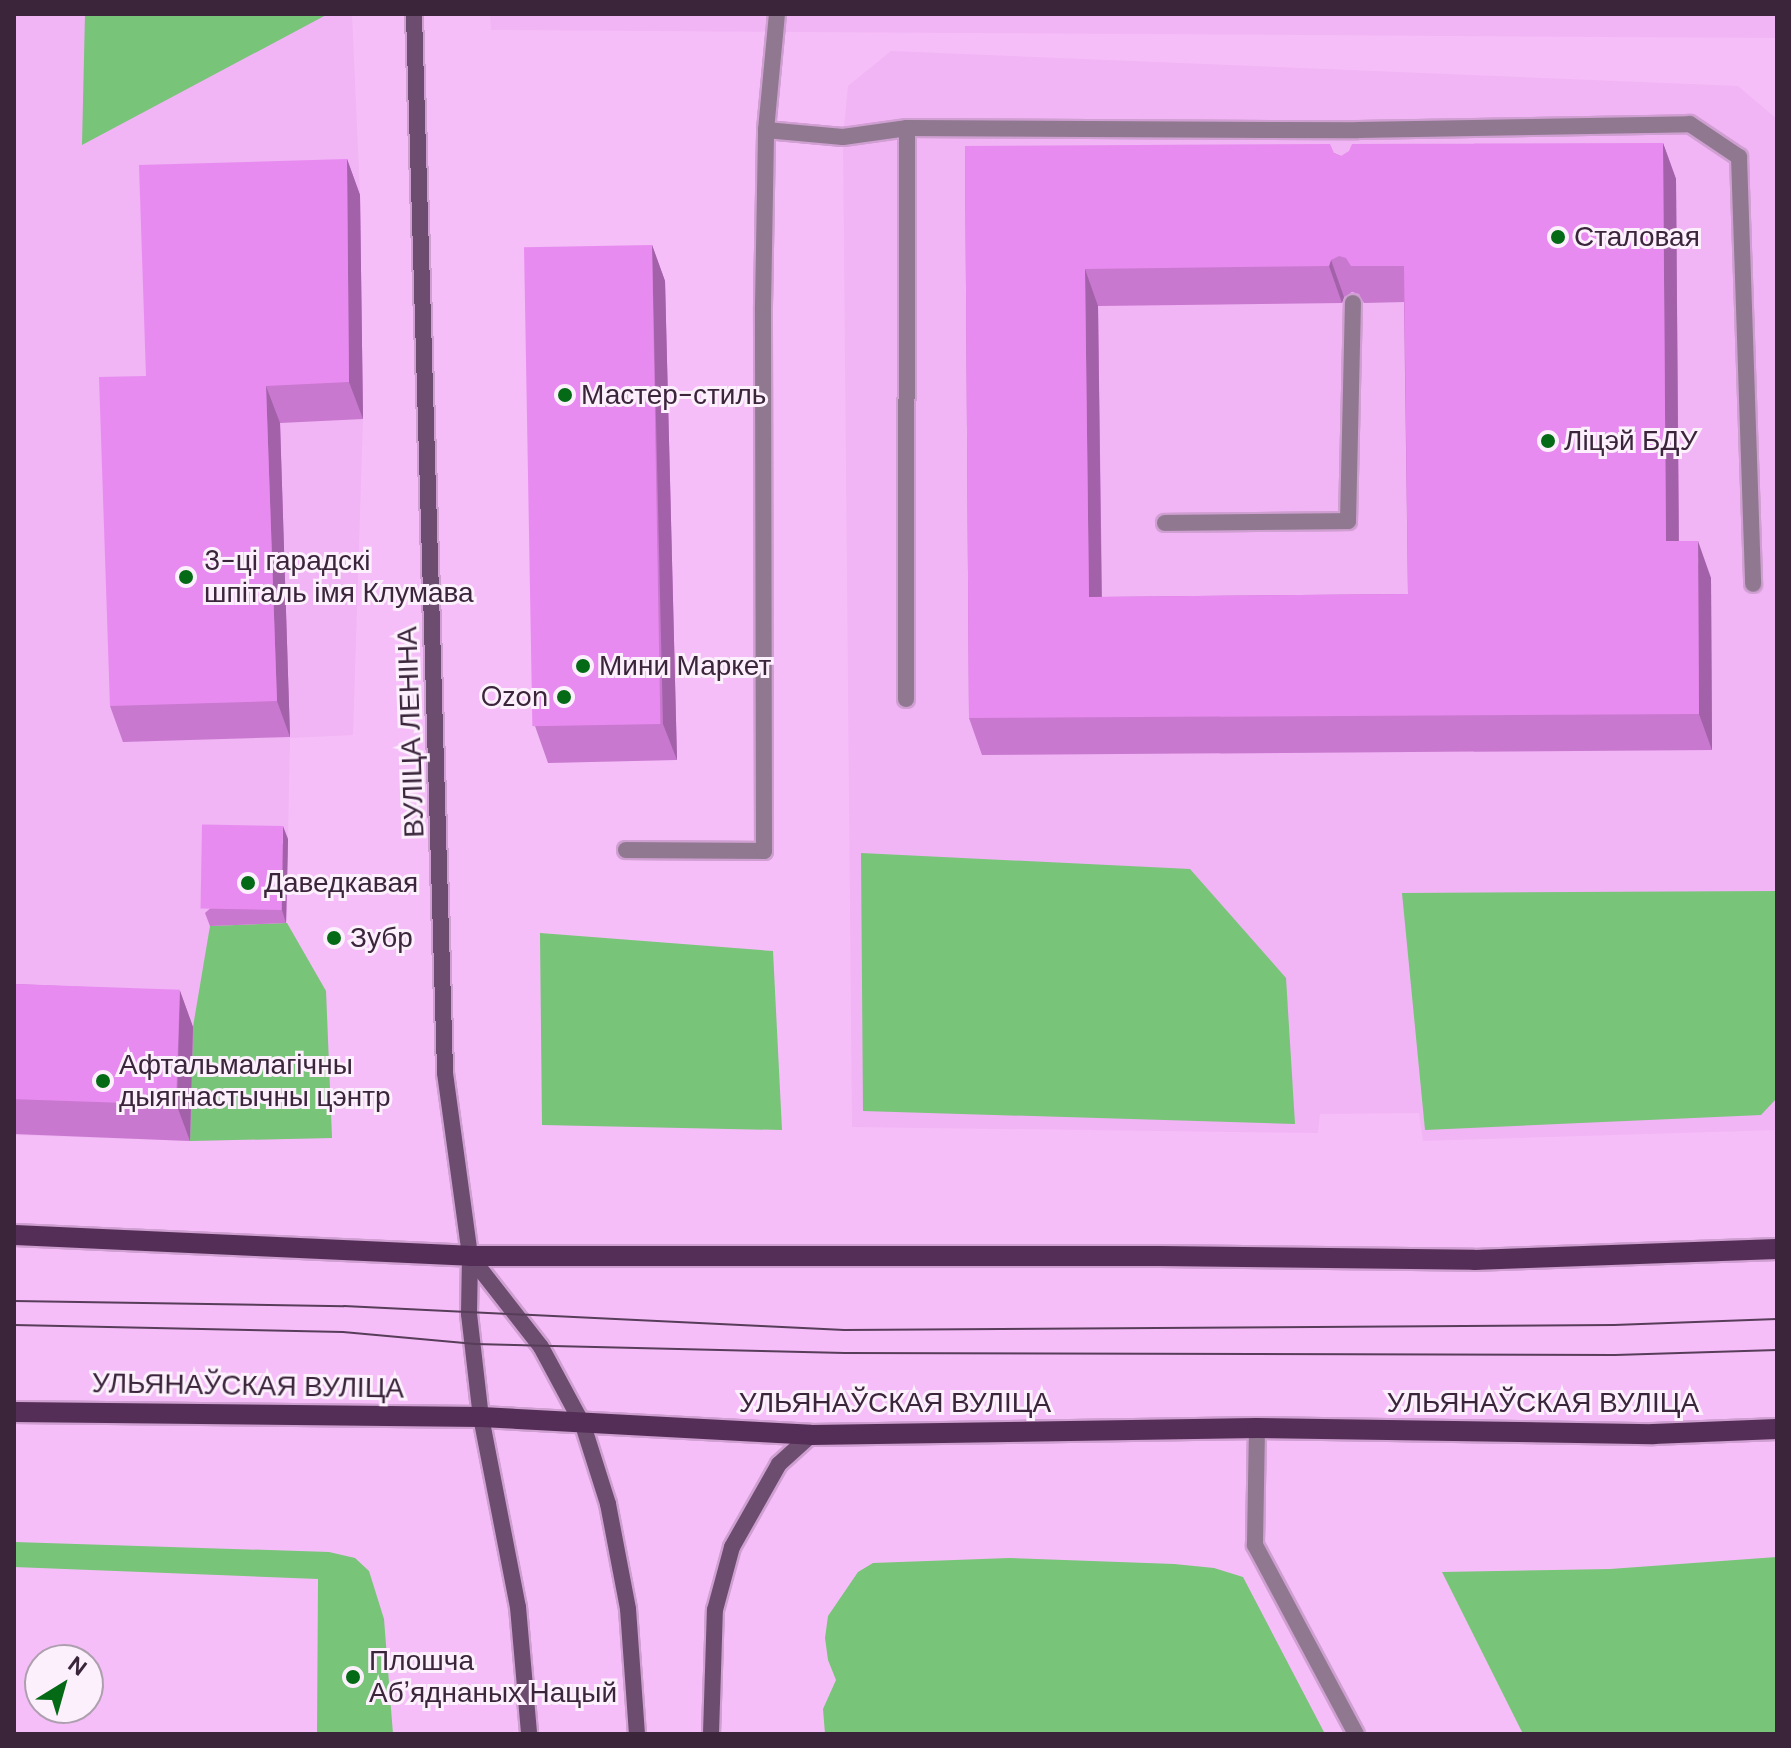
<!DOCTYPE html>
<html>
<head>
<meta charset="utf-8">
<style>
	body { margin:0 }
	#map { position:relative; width:1791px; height:1748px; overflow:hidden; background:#f5bef8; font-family:"DM Sans",sans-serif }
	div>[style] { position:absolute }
	.built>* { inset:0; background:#f1b4f5 }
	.green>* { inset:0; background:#78c479 }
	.roads { filter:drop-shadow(2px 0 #d09fd2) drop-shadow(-2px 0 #d09fd2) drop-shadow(0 2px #d09fd2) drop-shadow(0 -2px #d09fd2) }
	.service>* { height:16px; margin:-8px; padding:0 8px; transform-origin:8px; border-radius:8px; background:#8f7890 }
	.secondary>* { height:16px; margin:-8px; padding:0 8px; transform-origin:8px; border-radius:8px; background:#6d4d6f }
	.primary>* { height:20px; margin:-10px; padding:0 10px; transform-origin:10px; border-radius:10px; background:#542e57 }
	.tram>* { height:2px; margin:-1px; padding:0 1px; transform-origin:1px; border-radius:1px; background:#573d59 }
	.wall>* { inset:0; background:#c878ce }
	.shaded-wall>* { inset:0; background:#a261a8 }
	.building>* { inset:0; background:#e88bf0; transform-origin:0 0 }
	.dots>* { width:22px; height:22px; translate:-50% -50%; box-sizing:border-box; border:4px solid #fcf0fc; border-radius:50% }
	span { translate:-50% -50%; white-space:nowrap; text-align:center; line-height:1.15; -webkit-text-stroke:6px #fcf0fc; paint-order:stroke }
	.poi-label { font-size:28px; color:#3a253b }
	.left { translate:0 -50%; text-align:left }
	.right { translate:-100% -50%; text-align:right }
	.street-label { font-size:28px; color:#3a253b }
	.frame { position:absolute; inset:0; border:16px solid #3a253b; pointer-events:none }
	.north { position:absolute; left:24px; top:1644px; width:80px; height:80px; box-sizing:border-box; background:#fcf0fc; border:2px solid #ae9faf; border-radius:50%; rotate:37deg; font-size:22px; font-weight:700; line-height:32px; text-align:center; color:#3a253b }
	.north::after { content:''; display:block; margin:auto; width:28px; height:36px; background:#056a16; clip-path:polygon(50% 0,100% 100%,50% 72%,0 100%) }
</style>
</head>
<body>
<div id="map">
	<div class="built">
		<div style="clip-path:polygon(14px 14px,352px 14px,360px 195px,363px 419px,353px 735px,290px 738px,288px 839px,287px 923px,326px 991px,332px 1138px,190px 1141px,14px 1135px)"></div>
		<div style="clip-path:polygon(490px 14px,1777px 14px,1777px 38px,491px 30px)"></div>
		<div style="clip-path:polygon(891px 51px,1738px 86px,1777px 119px,1777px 1130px,1423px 1141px,1419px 1113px,1320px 1114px,1318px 1133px,852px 1127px,843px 137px,848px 86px)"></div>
	</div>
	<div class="green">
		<div style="clip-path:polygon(85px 14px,328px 14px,82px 145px)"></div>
		<div style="clip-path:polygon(861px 853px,1190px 869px,1286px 978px,1295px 1124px,863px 1111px)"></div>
		<div style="clip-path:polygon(1776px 891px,1777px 1098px,1761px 1115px,1425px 1130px,1402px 893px)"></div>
		<div style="clip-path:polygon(287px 923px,326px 991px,332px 1138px,190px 1141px,193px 1027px,210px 926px)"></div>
		<div style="clip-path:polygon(540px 933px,773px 951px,782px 1130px,542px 1125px)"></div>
		<div style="clip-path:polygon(14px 1542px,329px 1552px,355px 1558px,369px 1571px,384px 1619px,393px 1734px,317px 1734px,318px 1579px,14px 1567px)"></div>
		<div style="clip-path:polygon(1777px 1557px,1777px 1734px,1523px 1734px,1442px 1572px,1610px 1569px)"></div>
		<div style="clip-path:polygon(1009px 1558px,1174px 1564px,1214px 1568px,1243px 1577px,1325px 1734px,825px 1734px,823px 1709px,836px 1680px,828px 1660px,825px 1638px,828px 1616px,858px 1572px,873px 1563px)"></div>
	</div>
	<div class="roads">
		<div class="service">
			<div style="left:907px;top:128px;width:451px;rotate:0.3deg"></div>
			<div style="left:1358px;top:130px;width:332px;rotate:-1deg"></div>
			<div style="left:1690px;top:124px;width:59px;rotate:34deg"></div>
			<div style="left:1739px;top:157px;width:427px;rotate:88.1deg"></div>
			<div style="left:766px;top:130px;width:77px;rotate:5.2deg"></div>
			<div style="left:843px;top:137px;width:65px;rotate:-8deg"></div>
			<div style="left:907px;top:128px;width:571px;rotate:90.1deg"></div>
			<div style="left:1165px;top:523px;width:183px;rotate:-0.6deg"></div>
			<div style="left:1348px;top:521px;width:218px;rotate:-88.7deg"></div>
			<div style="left:626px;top:850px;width:138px;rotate:0.4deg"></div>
			<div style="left:764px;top:851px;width:545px;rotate:-90.11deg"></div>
			<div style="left:763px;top:306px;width:176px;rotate:-89deg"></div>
			<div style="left:766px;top:130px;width:117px;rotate:-84.6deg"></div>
			<div style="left:1257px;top:1428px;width:117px;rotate:91deg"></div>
			<div style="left:1255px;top:1545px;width:214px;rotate:61.9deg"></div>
		</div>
		<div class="secondary">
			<div style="left:414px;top:14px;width:1059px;rotate:88.32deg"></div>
			<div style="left:445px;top:1073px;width:185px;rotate:82.2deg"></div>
			<div style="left:470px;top:1256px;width:58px;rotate:91deg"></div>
			<div style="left:469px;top:1314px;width:104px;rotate:83.4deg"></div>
			<div style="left:481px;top:1417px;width:194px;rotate:79deg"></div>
			<div style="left:518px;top:1607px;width:127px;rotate:85deg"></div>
			<div style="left:470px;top:1256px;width:115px;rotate:52deg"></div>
			<div style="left:541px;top:1347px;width:89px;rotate:61.7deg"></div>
			<div style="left:583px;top:1425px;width:83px;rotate:72.4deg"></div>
			<div style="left:608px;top:1504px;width:107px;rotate:79.2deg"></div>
			<div style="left:628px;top:1609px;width:125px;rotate:85.9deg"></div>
			<div style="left:711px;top:1734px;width:124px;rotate:-88.2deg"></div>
			<div style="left:715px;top:1610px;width:65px;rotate:-74.9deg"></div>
			<div style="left:732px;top:1547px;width:95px;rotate:-60.5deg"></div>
			<div style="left:779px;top:1464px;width:43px;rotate:-42.2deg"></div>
		</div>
		<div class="primary">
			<div style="left:14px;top:1235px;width:456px;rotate:2.6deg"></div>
			<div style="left:470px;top:1256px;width:690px"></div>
			<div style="left:1160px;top:1256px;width:314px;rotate:0.7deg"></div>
			<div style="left:1474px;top:1260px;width:303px;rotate:-2.1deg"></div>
			<div style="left:14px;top:1412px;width:467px;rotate:0.6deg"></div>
			<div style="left:481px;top:1417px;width:330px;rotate:3.1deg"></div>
			<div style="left:811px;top:1435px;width:446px;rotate:-0.9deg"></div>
			<div style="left:1257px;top:1428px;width:396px;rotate:0.9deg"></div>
			<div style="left:1653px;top:1434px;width:124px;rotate:-2.3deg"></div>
		</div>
	</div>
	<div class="tram">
		<div style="left:14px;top:1301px;width:330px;rotate:0.9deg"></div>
		<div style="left:344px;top:1306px;width:501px;rotate:2.75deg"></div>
		<div style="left:844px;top:1330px;width:770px;rotate:-0.37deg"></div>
		<div style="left:1614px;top:1325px;width:163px;rotate:-2.1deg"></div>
		<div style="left:14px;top:1325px;width:329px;rotate:1.2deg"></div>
		<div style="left:343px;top:1332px;width:133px;rotate:5.2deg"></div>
		<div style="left:475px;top:1344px;width:370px;rotate:1.4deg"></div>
		<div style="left:845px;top:1353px;width:770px;rotate:0.15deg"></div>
		<div style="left:1615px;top:1355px;width:162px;rotate:-1.8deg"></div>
	</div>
	<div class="wall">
		<div style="clip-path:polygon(evenodd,1663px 143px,1676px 179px,1679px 541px,1711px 578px,1712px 750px,982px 755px,969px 718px,965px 146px,1334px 153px,1341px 156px,1663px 143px,1352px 292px,1359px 294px,1364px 303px,1404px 302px,1408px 594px,1102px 597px,1098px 306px,1342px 303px,1344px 297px,1352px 292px)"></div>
		<div style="clip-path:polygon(347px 159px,360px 195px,363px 419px,280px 423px,290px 737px,123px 742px,110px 706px,146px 376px)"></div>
		<div style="clip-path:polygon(652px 245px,665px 281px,677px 760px,548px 763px,535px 726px)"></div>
		<div style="clip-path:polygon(288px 839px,286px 923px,210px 926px,205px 913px)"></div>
		<div style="clip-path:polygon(14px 984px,180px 991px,193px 1027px,190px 1141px,14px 1134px)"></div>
	</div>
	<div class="shaded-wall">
		<div style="clip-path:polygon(1663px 143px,1676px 179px,1679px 577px,1666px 541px)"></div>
		<div style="clip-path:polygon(347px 159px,360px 195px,363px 419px,349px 382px)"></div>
		<div style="clip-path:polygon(652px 245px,665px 281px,677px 760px,663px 724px)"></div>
		<div style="clip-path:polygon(1331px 260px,1344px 297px,1342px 303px,1329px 266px)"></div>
		<div style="clip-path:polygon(1085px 269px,1098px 306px,1102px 634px,1089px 597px)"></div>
		<div style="clip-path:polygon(266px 386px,280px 423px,290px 737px,277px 701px)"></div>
		<div style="clip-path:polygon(1698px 541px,1711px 578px,1712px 750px,1699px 714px)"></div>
		<div style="clip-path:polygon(283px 826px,288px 839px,286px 923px,282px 910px)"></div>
		<div style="clip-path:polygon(180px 991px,193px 1027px,190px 1141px,177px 1106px)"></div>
	</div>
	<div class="building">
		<div style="clip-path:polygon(evenodd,1663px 143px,1666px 541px,1698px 541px,1699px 714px,969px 718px,965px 146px,1330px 144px,1334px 153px,1341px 156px,1349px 151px,1352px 144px,1663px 143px,1339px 256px,1346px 258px,1351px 266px,1404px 266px,1408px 594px,1089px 597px,1085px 269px,1329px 266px,1331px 260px,1339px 256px)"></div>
		<div style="clip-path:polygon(347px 159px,349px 382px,266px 386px,277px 701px,110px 706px,99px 377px,146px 376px,139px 165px)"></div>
		<div style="left:652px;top:245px;width:479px;height:128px;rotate:89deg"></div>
		<div style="left:283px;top:826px;width:84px;height:81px;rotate:91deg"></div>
		<div style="left:14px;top:984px;width:166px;height:115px;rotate:2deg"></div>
	</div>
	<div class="dots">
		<div style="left:1558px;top:237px;background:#056a16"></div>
		<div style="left:565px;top:395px;background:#056a16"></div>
		<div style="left:1548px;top:441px;background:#056a16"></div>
		<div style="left:186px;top:577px;background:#056a16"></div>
		<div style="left:583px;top:666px;background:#056a16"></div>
		<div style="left:564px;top:697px;background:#056a16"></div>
		<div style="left:248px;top:883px;background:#056a16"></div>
		<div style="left:334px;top:938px;background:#056a16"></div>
		<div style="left:103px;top:1081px;background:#056a16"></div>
		<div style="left:353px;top:1677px;background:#056a16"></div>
	</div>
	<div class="poi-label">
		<span class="left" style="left:1574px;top:237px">Сталовая</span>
		<span class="left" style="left:581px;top:395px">Мастер-стиль</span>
		<span class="left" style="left:1564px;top:441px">Ліцэй БДУ</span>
		<span class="left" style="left:204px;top:577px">3-ці гарадскі<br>шпіталь імя Клумава</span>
		<span class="left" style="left:599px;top:666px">Мини Маркет</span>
		<span class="right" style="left:548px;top:697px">Ozon</span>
		<span class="left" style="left:264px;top:883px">Даведкавая</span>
		<span class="left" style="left:350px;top:938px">Зубр</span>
		<span class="left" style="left:119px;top:1081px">Афтальмалагічны<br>дыягнастычны цэнтр</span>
		<span class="left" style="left:369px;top:1677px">Плошча<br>Абʼяднаных Нацый</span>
	</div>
	<div class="street-label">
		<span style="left:411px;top:732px;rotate:-92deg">ВУЛІЦА ЛЕНІНА</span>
		<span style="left:248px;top:1386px;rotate:1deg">УЛЬЯНАЎСКАЯ ВУЛІЦА</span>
		<span style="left:895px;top:1403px">УЛЬЯНАЎСКАЯ ВУЛІЦА</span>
		<span style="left:1543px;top:1403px">УЛЬЯНАЎСКАЯ ВУЛІЦА</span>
	</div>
	<div class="frame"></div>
	<div class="north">N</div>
</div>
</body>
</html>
